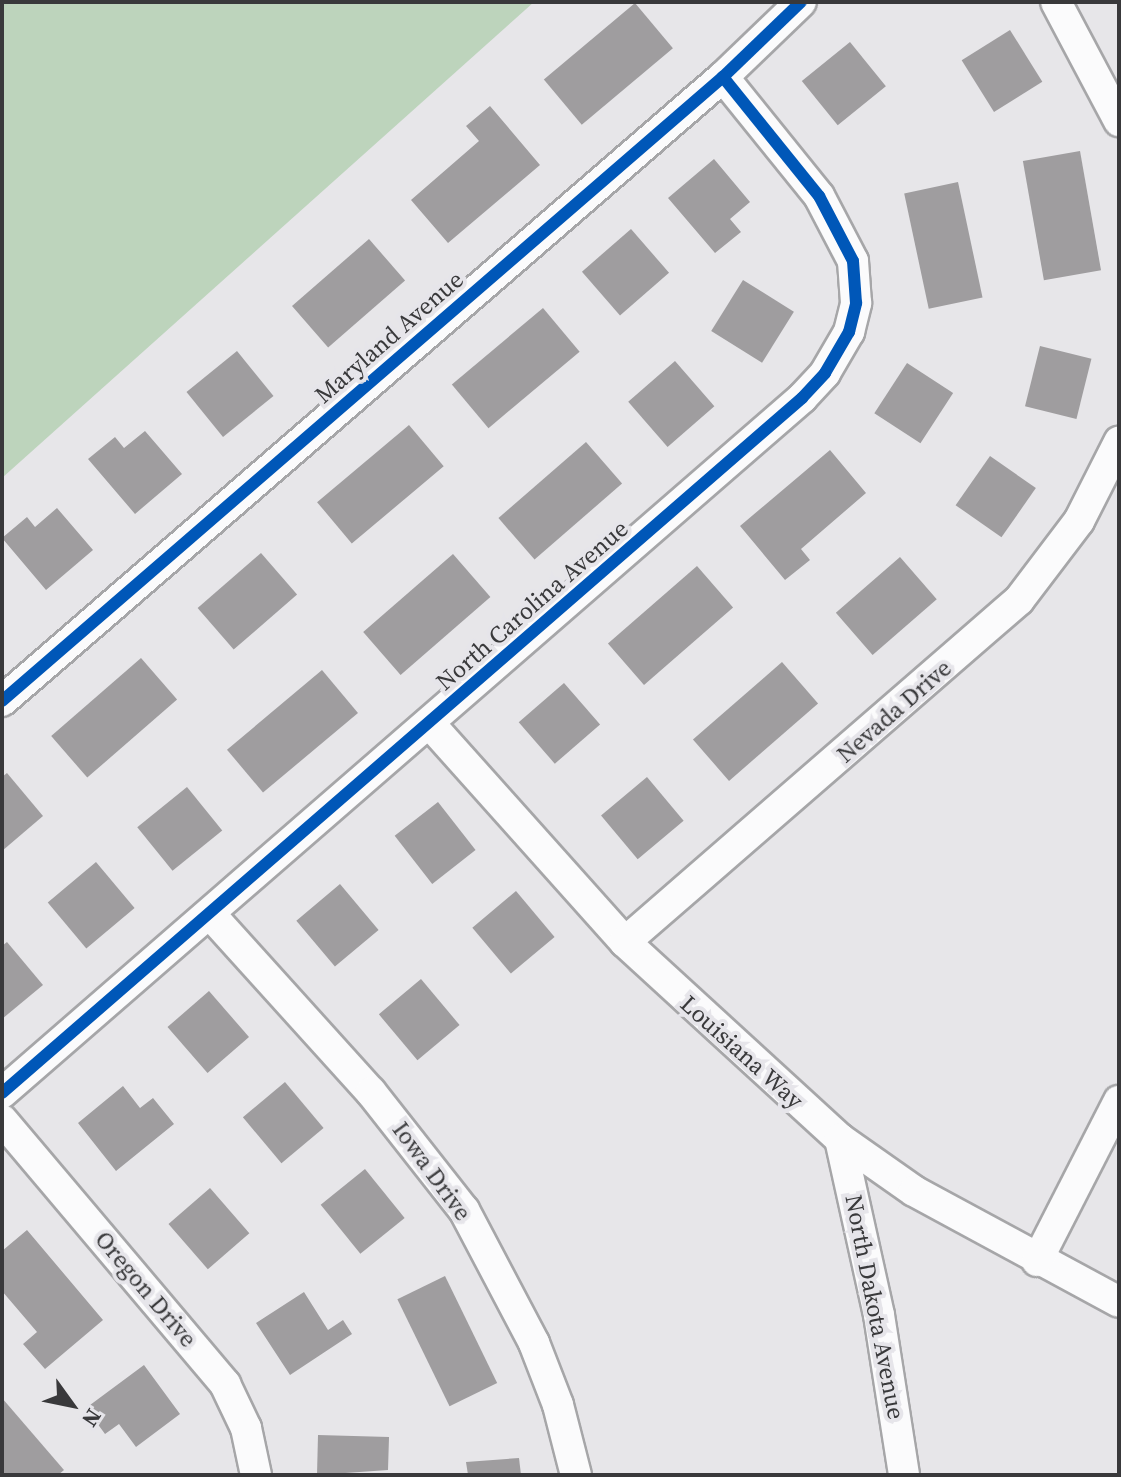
<!DOCTYPE html>
<html>
<head>
<meta charset="utf-8">
<style>
	body { margin:0 }
	#map { position:relative; width:1121px; height:1477px; overflow:hidden; background:#e7e6e9; font-family:"Source Serif 4",serif }
	div>[style] { position:absolute }
	.forest>* { inset:0; background:#bdd4bc }
	.building>* { inset:0; background:#9f9d9f; transform-origin:0 0 }
	.roads { filter:drop-shadow(2px 0 #a6a6a8) drop-shadow(-2px 0 #a6a6a8) drop-shadow(0 2px #a6a6a8) drop-shadow(0 -2px #a6a6a8) }
	.minor>* { height:30px; margin:-15px; padding:0 15px; transform-origin:15px; border-radius:15px; background:#fbfbfc }
	.cycleway>* { height:12px; margin:-6px; padding:0 6px; transform-origin:6px; border-radius:6px; background:#0057b8 }
	span { translate:-50% -50%; white-space:nowrap; text-align:center; line-height:1.15; -webkit-text-stroke:8px #e6e5ea; paint-order:stroke }
	.street-label { font-size:24px; color:#39393b }
	.frame { position:absolute; inset:0; border:4px solid #39393b; pointer-events:none }
	.north { position:absolute; left:32px; top:1365px; width:80px; height:80px; -webkit-text-stroke:6px #e6e5ea; paint-order:stroke; rotate:123deg; font-size:22px; font-weight:700; line-height:32px; text-align:center; color:#39393b }
	.north::after { content:''; display:block; margin:auto; width:28px; height:36px; background:#39393b; clip-path:polygon(50% 0,100% 100%,50% 72%,0 100%) }
</style>
</head>
<body>
<div id="map">
	<div class="forest">
		<div style="clip-path:polygon(2px 2px,534px 2px,2px 478px)"></div>
	</div>
	<div class="building">
		<div style="left:635px;top:3px;width:59px;height:119px;rotate:50deg"></div>
		<div style="left:1010px;top:30px;width:61px;height:57px;rotate:58deg"></div>
		<div style="left:850px;top:42px;width:57px;height:62px;rotate:51deg"></div>
		<div style="clip-path:polygon(490px 106px,540px 165px,448px 243px,411px 200px,479px 141px,466px 126px)"></div>
		<div style="left:1080px;top:151px;width:121px;height:58px;rotate:80deg"></div>
		<div style="clip-path:polygon(714px 159px,750px 202px,730px 219px,741px 232px,715px 253px,668px 198px)"></div>
		<div style="left:958px;top:182px;width:118px;height:55px;rotate:78deg"></div>
		<div style="left:631px;top:229px;width:58px;height:65px;rotate:49deg"></div>
		<div style="left:369px;top:239px;width:55px;height:102px;rotate:49deg"></div>
		<div style="left:743px;top:280px;width:60px;height:60px;rotate:32deg"></div>
		<div style="left:543px;top:308px;width:57px;height:119px;rotate:50deg"></div>
		<div style="left:1040px;top:346px;width:53px;height:62px;rotate:14deg"></div>
		<div style="left:237px;top:351px;width:58px;height:65px;rotate:51deg"></div>
		<div style="left:675px;top:361px;width:60px;height:62px;rotate:49deg"></div>
		<div style="left:907px;top:363px;width:55px;height:60px;rotate:33deg"></div>
		<div style="left:409px;top:425px;width:54px;height:120px;rotate:50deg"></div>
		<div style="clip-path:polygon(145px 431px,182px 474px,135px 514px,88px 459px,115px 437px,124px 448px)"></div>
		<div style="left:586px;top:442px;width:55px;height:116px;rotate:49deg"></div>
		<div style="clip-path:polygon(830px 450px,866px 493px,801px 549px,810px 560px,785px 580px,740px 526px)"></div>
		<div style="left:990px;top:456px;width:56px;height:60px;rotate:35deg"></div>
		<div style="clip-path:polygon(57px 508px,93px 550px,46px 590px,2px 538px,27px 517px,35px 527px)"></div>
		<div style="left:261px;top:553px;width:55px;height:84px;rotate:49deg"></div>
		<div style="left:453px;top:554px;width:57px;height:119px;rotate:49deg"></div>
		<div style="left:900px;top:557px;width:56px;height:85px;rotate:49deg"></div>
		<div style="left:697px;top:566px;width:55px;height:118px;rotate:49deg"></div>
		<div style="left:141px;top:658px;width:55px;height:119px;rotate:49deg"></div>
		<div style="left:782px;top:662px;width:55px;height:118px;rotate:49deg"></div>
		<div style="left:322px;top:670px;width:56px;height:124px;rotate:50deg"></div>
		<div style="left:564px;top:683px;width:55px;height:60px;rotate:49deg"></div>
		<div style="clip-path:polygon(7px 773px,43px 816px,2px 851px,2px 777px)"></div>
		<div style="left:647px;top:777px;width:57px;height:60px;rotate:50deg"></div>
		<div style="left:187px;top:787px;width:56px;height:64px;rotate:51deg"></div>
		<div style="left:438px;top:802px;width:61px;height:55px;rotate:52deg"></div>
		<div style="left:96px;top:862px;width:60px;height:63px;rotate:50deg"></div>
		<div style="left:340px;top:884px;width:60px;height:57px;rotate:50deg"></div>
		<div style="left:516px;top:891px;width:60px;height:57px;rotate:50deg"></div>
		<div style="clip-path:polygon(7px 942px,43px 985px,2px 1019px,2px 946px)"></div>
		<div style="left:421px;top:979px;width:60px;height:55px;rotate:50deg"></div>
		<div style="left:209px;top:991px;width:61px;height:55px;rotate:49deg"></div>
		<div style="left:285px;top:1082px;width:60px;height:55px;rotate:50deg"></div>
		<div style="clip-path:polygon(123px 1086px,140px 1108px,153px 1098px,174px 1124px,116px 1171px,78px 1123px)"></div>
		<div style="left:365px;top:1169px;width:63px;height:57px;rotate:51deg"></div>
		<div style="left:210px;top:1188px;width:60px;height:55px;rotate:49deg"></div>
		<div style="clip-path:polygon(27px 1230px,103px 1320px,45px 1369px,23px 1344px,37px 1332px,2px 1291px,2px 1251px)"></div>
		<div style="left:445px;top:1276px;width:119px;height:53px;rotate:64deg"></div>
		<div style="clip-path:polygon(304px 1292px,328px 1330px,343px 1320px,352px 1334px,290px 1375px,256px 1323px)"></div>
		<div style="clip-path:polygon(144px 1365px,180px 1414px,136px 1447px,119px 1424px,105px 1434px,86px 1408px)"></div>
		<div style="clip-path:polygon(2px 1398px,64px 1470px,58px 1475px,2px 1475px)"></div>
		<div style="clip-path:polygon(318px 1435px,389px 1437px,388px 1470px,317px 1475px)"></div>
		<div style="clip-path:polygon(519px 1458px,521px 1475px,468px 1475px,466px 1462px)"></div>
	</div>
	<div class="roads">
		<div class="minor">
			<div style="left:1056px;top:2px;width:135px;rotate:62.1deg"></div>
			<div style="left:2px;top:701px;width:954px;rotate:-40.88deg"></div>
			<div style="left:723px;top:77px;width:108px;rotate:-43.9deg"></div>
			<div style="left:429px;top:723px;width:294px;rotate:48.2deg"></div>
			<div style="left:625px;top:942px;width:292px;rotate:42.5deg"></div>
			<div style="left:840px;top:1139px;width:90px;rotate:35.1deg"></div>
			<div style="left:914px;top:1191px;width:233px;rotate:28.4deg"></div>
			<div style="left:210px;top:914px;width:240px;rotate:47.9deg"></div>
			<div style="left:371px;top:1092px;width:150px;rotate:51.8deg"></div>
			<div style="left:464px;top:1210px;width:150px;rotate:62.2deg"></div>
			<div style="left:534px;top:1343px;width:66px;rotate:68.8deg"></div>
			<div style="left:558px;top:1405px;width:72px;rotate:75.6deg"></div>
			<div style="left:625px;top:942px;width:522px;rotate:-40.96deg"></div>
			<div style="left:1019px;top:600px;width:99px;rotate:-52.8deg"></div>
			<div style="left:1079px;top:521px;width:89px;rotate:-63.1deg"></div>
			<div style="left:2px;top:1093px;width:1060px;rotate:-40.98deg"></div>
			<div style="left:802px;top:398px;width:34px;rotate:-47deg"></div>
			<div style="left:825px;top:373px;width:48px;rotate:-59.7deg"></div>
			<div style="left:849px;top:332px;width:30px;rotate:-76deg"></div>
			<div style="left:856px;top:303px;width:42px;rotate:-94.1deg"></div>
			<div style="left:853px;top:261px;width:73px;rotate:-117.6deg"></div>
			<div style="left:819px;top:196px;width:153px;rotate:-128.9deg"></div>
			<div style="left:2px;top:1120px;width:346px;rotate:49.8deg"></div>
			<div style="left:225px;top:1384px;width:49px;rotate:64.5deg"></div>
			<div style="left:246px;top:1428px;width:48px;rotate:78deg"></div>
			<div style="left:840px;top:1139px;width:180px;rotate:77.5deg"></div>
			<div style="left:879px;top:1315px;width:162px;rotate:81.1deg"></div>
			<div style="left:1037px;top:1261px;width:180px;rotate:-62.9deg"></div>
		</div>
	</div>
	<div class="cycleway">
		<div style="left:2px;top:701px;width:954px;rotate:-40.88deg"></div>
		<div style="left:723px;top:77px;width:108px;rotate:-43.9deg"></div>
		<div style="left:2px;top:1093px;width:1060px;rotate:-40.98deg"></div>
		<div style="left:802px;top:398px;width:34px;rotate:-47deg"></div>
		<div style="left:825px;top:373px;width:48px;rotate:-59.7deg"></div>
		<div style="left:849px;top:332px;width:30px;rotate:-76deg"></div>
		<div style="left:856px;top:303px;width:42px;rotate:-94.1deg"></div>
		<div style="left:853px;top:261px;width:73px;rotate:-117.6deg"></div>
		<div style="left:819px;top:196px;width:153px;rotate:-128.9deg"></div>
	</div>
	<div class="street-label">
		<span style="left:389px;top:337px;rotate:-41deg">Maryland Avenue</span>
		<span style="left:532px;top:605px;rotate:-41deg">North Carolina Avenue</span>
		<span style="left:894px;top:711px;rotate:-41deg">Nevada Drive</span>
		<span style="left:742px;top:1052px;rotate:42deg">Louisiana Way</span>
		<span style="left:432px;top:1171px;rotate:54deg">Iowa Drive</span>
		<span style="left:146px;top:1289px;rotate:50deg">Oregon Drive</span>
		<span style="left:875px;top:1307px;rotate:79deg">North Dakota Avenue</span>
	</div>
	<div class="frame"></div>
	<div class="north">N</div>
</div>
</body>
</html>
